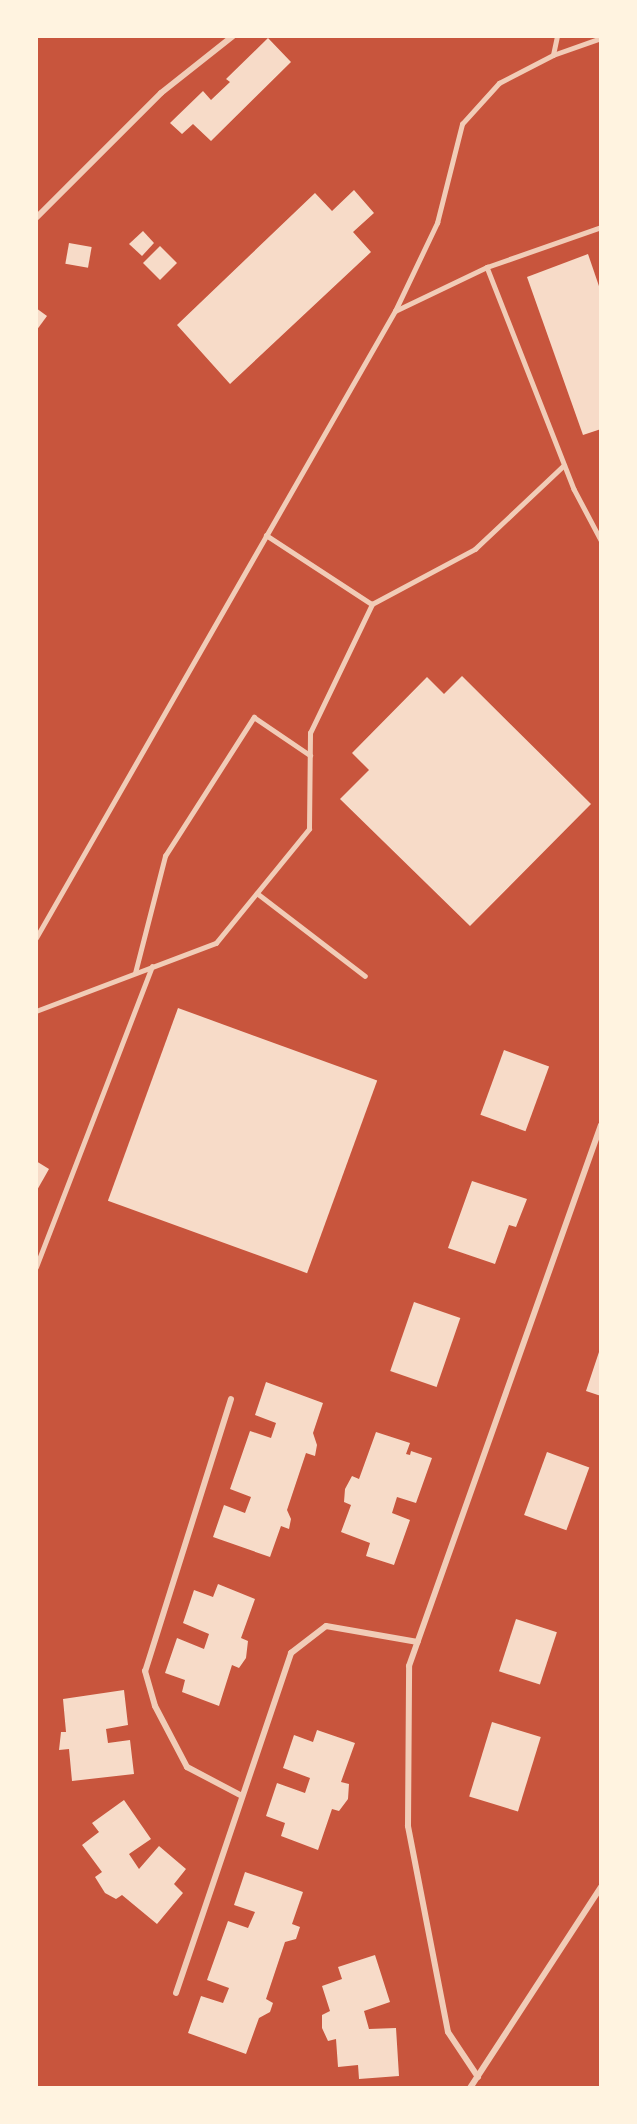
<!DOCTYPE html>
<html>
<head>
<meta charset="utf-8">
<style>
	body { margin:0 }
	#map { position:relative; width:637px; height:2124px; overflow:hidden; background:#c8553d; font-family:Quicksand,sans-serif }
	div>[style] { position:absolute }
	.building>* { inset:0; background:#f7dbc8; transform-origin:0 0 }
	.service>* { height:4.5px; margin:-2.25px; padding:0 2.25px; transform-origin:2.25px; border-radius:2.25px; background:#f1ccb7 }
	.minor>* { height:6px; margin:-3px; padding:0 3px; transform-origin:3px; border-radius:3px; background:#f1ccb7 }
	span { translate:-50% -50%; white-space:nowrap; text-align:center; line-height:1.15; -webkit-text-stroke:4.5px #fff3e0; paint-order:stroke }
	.frame { position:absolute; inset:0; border:38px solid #fff3e0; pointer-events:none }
</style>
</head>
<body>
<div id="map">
	<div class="building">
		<div style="clip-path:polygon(268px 38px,291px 62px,211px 141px,193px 124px,182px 134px,170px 123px,203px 91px,211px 100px,230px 82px,226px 79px)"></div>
		<div style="clip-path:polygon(354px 190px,374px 213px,353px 232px,371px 252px,230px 384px,177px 325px,315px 193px,332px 211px)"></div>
		<div style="clip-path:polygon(143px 231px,154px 243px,142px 256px,129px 244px)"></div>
		<div style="left:69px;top:243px;width:23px;height:21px;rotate:10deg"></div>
		<div style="left:160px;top:246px;width:24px;height:24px;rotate:45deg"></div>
		<div style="clip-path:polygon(588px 254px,601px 292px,601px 429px,583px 435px,527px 277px)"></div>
		<div style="clip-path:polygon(36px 308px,47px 316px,36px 331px)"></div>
		<div style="clip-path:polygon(462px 676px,591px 804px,470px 926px,340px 799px,369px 770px,352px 753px,427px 677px,444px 694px)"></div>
		<div style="left:178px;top:1008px;width:212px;height:205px;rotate:20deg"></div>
		<div style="left:504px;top:1050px;width:48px;height:69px;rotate:20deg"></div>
		<div style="clip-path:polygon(36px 1161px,49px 1169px,36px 1192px)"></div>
		<div style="clip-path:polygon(472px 1181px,527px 1199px,516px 1227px,509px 1225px,495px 1264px,448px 1248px)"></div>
		<div style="left:414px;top:1302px;width:49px;height:73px;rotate:19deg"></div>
		<div style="clip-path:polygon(601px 1346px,601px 1396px,586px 1391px)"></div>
		<div style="clip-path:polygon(266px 1382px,323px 1403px,313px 1433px,317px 1445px,315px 1456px,306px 1453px,287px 1510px,291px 1519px,289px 1529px,281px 1526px,270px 1557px,213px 1537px,224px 1505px,245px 1513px,251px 1497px,230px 1489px,250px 1431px,271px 1438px,276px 1423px,255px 1415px)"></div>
		<div style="clip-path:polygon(376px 1432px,410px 1443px,406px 1454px,410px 1455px,411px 1451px,432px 1458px,416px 1503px,397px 1497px,392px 1513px,410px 1520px,394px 1565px,366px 1556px,370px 1543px,341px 1532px,351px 1505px,344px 1502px,345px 1489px,352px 1476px,359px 1479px)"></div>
		<div style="left:547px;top:1452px;width:45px;height:67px;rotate:20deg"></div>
		<div style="clip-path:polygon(218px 1584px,255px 1599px,241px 1638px,248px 1641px,246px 1658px,239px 1668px,232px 1665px,219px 1706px,182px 1692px,185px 1680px,165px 1673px,177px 1638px,204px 1649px,209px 1634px,183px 1623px,194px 1590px,213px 1597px)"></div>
		<div style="left:516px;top:1619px;width:43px;height:55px;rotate:18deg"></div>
		<div style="clip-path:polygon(124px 1690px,128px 1725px,106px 1729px,108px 1743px,130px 1740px,134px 1774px,72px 1781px,69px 1749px,59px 1750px,61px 1732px,66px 1732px,63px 1699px)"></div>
		<div style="left:492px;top:1722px;width:51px;height:78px;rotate:17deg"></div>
		<div style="clip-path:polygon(317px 1730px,355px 1743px,341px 1782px,349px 1784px,348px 1799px,339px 1811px,332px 1809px,318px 1850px,281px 1836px,285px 1823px,266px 1816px,277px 1783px,305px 1793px,310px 1778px,283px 1768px,294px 1735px,313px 1742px)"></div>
		<div style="clip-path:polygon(124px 1800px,151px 1839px,129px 1854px,139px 1869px,159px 1846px,186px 1869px,174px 1884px,183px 1893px,157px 1924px,122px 1895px,116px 1899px,105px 1893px,95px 1877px,102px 1872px,82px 1845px,99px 1832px,92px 1823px)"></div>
		<div style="clip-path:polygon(245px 1872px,303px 1892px,292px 1924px,300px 1927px,296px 1939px,285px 1942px,266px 1999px,273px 2003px,270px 2012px,259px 2018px,246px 2054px,188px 2033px,201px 1996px,223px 2003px,229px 1988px,207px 1980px,228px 1921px,248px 1928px,255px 1912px,234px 1905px)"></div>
		<div style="clip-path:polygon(375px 1955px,390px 2002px,364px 2011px,369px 2029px,396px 2028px,399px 2076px,359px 2079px,358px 2065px,338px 2067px,336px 2039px,328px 2041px,322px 2028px,322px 2015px,330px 2011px,322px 1986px,342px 1979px,338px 1967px)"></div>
	</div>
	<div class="service">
		<div style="left:553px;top:55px;width:19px;rotate:-78deg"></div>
		<div style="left:487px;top:267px;width:238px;rotate:68.6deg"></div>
		<div style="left:574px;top:489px;width:58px;rotate:62.1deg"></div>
		<div style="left:395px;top:311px;width:102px;rotate:-25.6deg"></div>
		<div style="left:487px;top:267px;width:121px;rotate:-19.3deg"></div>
		<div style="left:266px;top:535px;width:126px;rotate:33.1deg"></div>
		<div style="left:257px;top:893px;width:136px;rotate:37.5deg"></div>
		<div style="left:36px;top:938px;width:723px;rotate:-60.21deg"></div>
		<div style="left:395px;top:311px;width:98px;rotate:-64.5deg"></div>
		<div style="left:437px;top:223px;width:102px;rotate:-75.8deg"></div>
		<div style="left:462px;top:124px;width:55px;rotate:-47.9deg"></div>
		<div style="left:499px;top:83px;width:61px;rotate:-27.4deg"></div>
		<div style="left:553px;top:55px;width:51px;rotate:-19.5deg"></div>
		<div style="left:135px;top:973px;width:121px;rotate:-75.6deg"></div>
		<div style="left:165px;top:856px;width:165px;rotate:-57.4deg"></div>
		<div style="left:254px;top:717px;width:68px;rotate:34.2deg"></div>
		<div style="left:36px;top:1011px;width:192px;rotate:-20.7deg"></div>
		<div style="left:216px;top:943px;width:147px;rotate:-50.8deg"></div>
		<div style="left:309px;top:829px;width:96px;rotate:-89.4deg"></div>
		<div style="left:310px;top:733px;width:143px;rotate:-64.3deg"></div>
		<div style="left:372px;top:604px;width:117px;rotate:-28.1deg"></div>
		<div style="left:475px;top:549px;width:122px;rotate:-43.3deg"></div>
		<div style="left:36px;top:1267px;width:322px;rotate:-68.9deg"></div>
	</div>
	<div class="minor">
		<div style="left:36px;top:218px;width:177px;rotate:-45deg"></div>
		<div style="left:161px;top:93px;width:92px;rotate:-38.4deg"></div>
		<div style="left:231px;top:1399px;width:285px;rotate:107.5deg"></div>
		<div style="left:145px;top:1671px;width:36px;rotate:74deg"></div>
		<div style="left:155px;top:1706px;width:69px;rotate:62.3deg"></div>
		<div style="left:187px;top:1767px;width:62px;rotate:27.8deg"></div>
		<div style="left:176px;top:1993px;width:359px;rotate:-71.3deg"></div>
		<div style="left:291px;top:1653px;width:44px;rotate:-37.6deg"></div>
		<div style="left:326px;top:1626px;width:93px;rotate:9.9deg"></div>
		<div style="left:478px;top:2077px;width:54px;rotate:-123.7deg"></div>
		<div style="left:448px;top:2032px;width:210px;rotate:-101deg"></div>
		<div style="left:408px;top:1826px;width:160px;rotate:-89.6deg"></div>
		<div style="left:409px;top:1666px;width:574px;rotate:-70.46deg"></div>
		<div style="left:470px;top:2088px;width:240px;rotate:-56.9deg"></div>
	</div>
	<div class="frame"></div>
</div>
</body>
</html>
